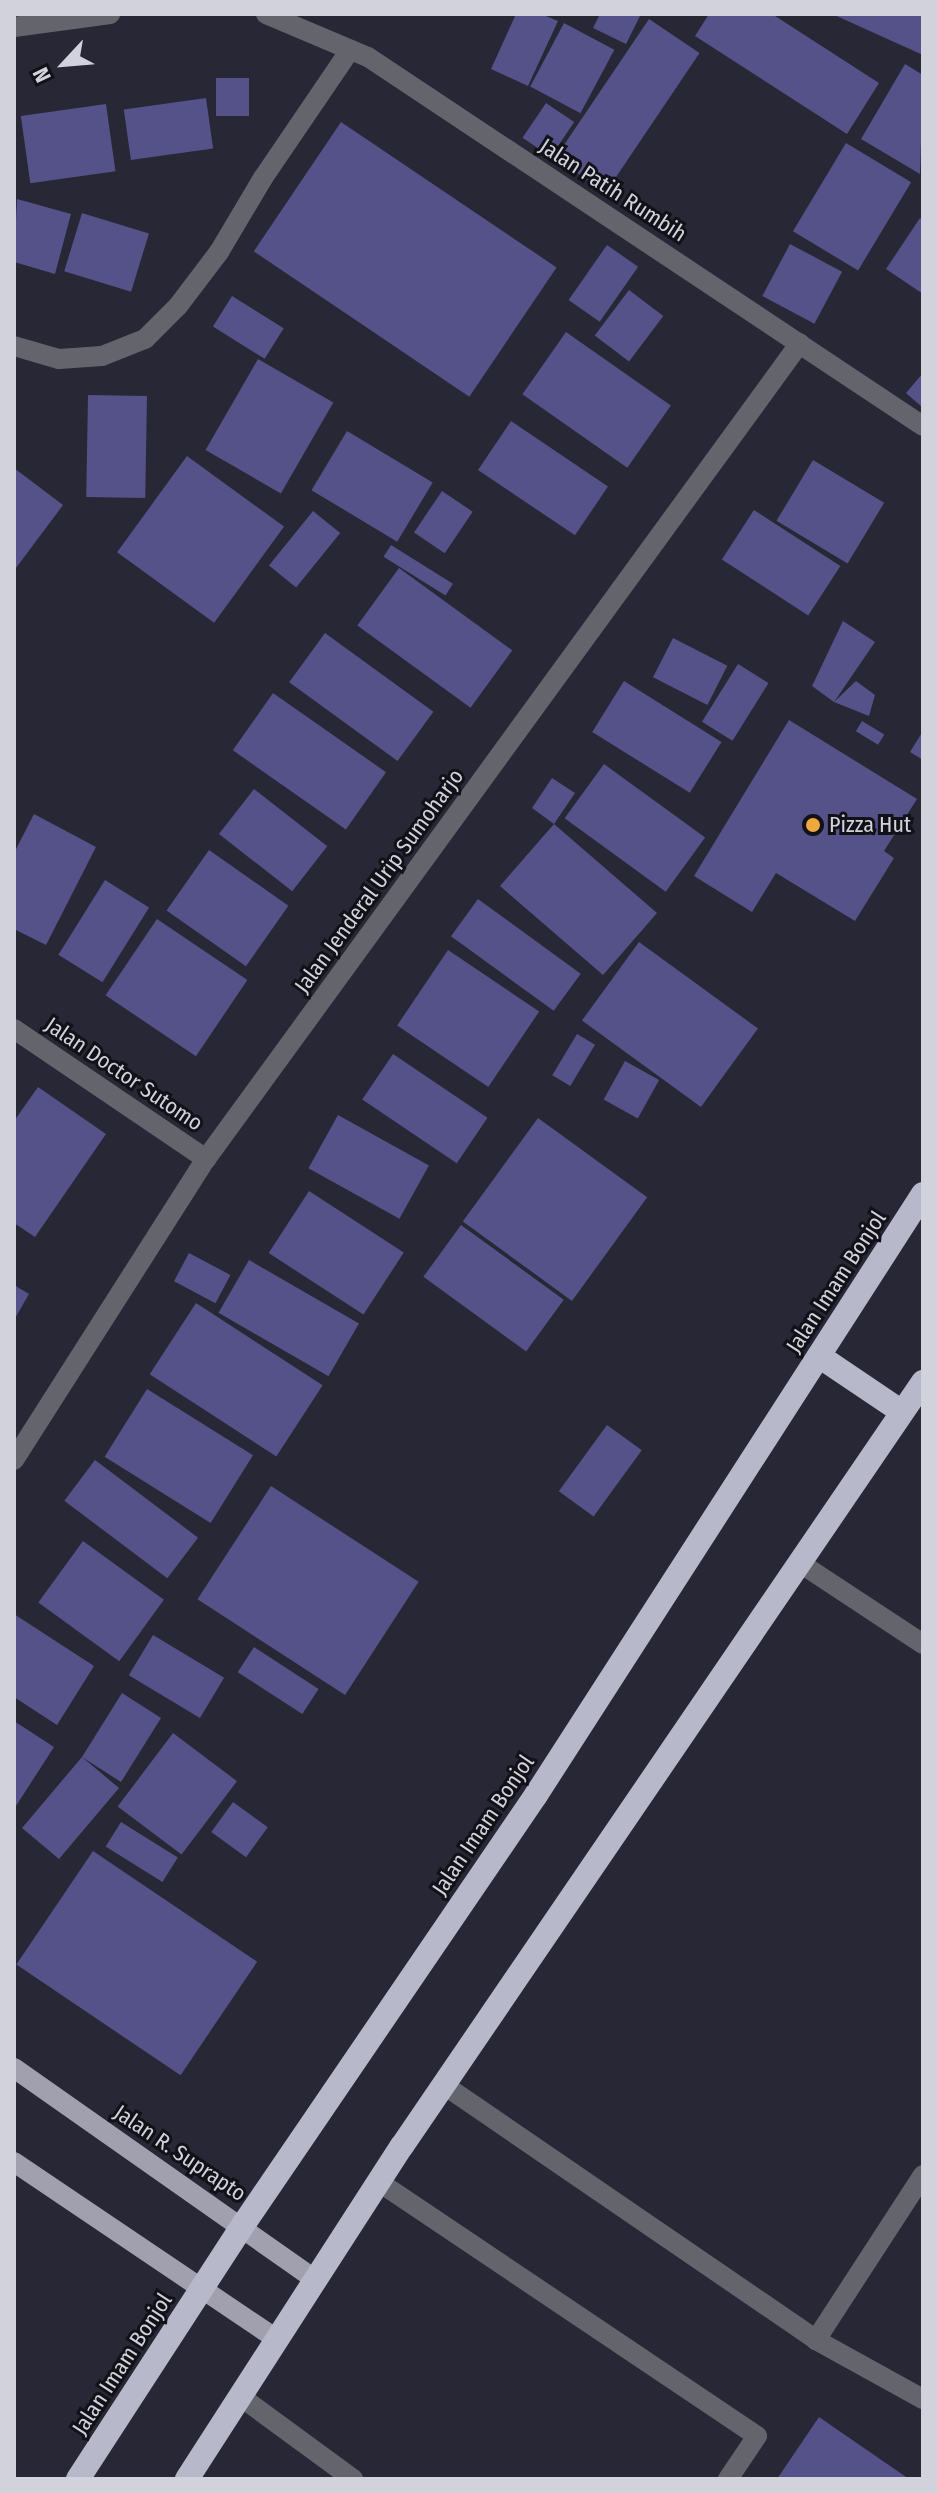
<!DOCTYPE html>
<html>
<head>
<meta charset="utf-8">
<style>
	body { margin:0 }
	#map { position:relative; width:937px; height:2493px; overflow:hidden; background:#272735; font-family:"Fira Sans Condensed",sans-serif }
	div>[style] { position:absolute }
	.building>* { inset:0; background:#545288; transform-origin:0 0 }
	.minor>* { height:20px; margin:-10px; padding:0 10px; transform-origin:10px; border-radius:10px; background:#64656c }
	.major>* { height:20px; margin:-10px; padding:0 10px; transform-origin:10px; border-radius:10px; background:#a0a0af }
	.highway>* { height:24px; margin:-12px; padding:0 12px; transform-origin:12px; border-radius:12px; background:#b7b8c9 }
	.dots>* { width:22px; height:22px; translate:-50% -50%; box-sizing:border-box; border:4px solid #111117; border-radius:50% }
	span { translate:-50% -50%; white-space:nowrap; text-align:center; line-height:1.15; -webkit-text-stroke:6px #111117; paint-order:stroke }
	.street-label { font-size:22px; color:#d1d2db }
	.poi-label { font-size:22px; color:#d1d2db }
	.left { translate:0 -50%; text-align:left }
	.frame { position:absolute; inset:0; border:16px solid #d1d2db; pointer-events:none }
	.north { position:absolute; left:24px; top:24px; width:80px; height:80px; -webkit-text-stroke:6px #111117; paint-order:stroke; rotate:244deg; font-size:22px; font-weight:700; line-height:32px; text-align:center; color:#d1d2db }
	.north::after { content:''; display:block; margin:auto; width:28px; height:36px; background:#d1d2db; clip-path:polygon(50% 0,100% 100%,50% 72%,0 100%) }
</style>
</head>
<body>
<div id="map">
	<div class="building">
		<div style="clip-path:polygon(516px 14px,541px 14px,558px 21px,528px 86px,491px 69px)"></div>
		<div style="clip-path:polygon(600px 14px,641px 14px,626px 44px,593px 28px)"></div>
		<div style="clip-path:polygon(709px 14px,772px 14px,879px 83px,847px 134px,695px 36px)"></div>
		<div style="clip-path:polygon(832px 14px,923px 14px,923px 55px)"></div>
		<div style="left:649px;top:19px;width:61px;height:168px;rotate:34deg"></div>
		<div style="left:564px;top:23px;width:57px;height:72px;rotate:28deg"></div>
		<div style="clip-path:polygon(905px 64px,923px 75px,920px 174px,861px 139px)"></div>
		<div style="left:216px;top:78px;width:33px;height:38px"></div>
		<div style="left:206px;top:98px;width:51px;height:83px;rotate:82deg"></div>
		<div style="left:546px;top:103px;width:34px;height:42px;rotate:34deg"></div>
		<div style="left:106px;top:104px;width:68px;height:86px;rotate:82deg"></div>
		<div style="left:341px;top:122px;width:260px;height:156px;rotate:34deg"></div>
		<div style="left:846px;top:143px;width:76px;height:103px;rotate:31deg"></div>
		<div style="clip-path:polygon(17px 199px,71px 214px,55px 274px,14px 262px)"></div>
		<div style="left:82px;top:213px;width:70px;height:61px;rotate:17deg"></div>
		<div style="clip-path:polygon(920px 218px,923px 220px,923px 294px,886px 269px)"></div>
		<div style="left:790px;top:244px;width:59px;height:59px;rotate:28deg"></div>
		<div style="left:607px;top:245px;width:38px;height:67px;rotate:35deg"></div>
		<div style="left:629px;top:290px;width:43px;height:57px;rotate:37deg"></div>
		<div style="left:232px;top:296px;width:61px;height:36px;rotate:32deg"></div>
		<div style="left:566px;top:332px;width:128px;height:76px;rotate:35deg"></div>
		<div style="left:258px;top:359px;width:87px;height:105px;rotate:30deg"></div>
		<div style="clip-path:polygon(923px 373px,923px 408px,906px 393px)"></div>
		<div style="left:88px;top:395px;width:59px;height:102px;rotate:1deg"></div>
		<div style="left:511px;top:421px;width:117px;height:59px;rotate:34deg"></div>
		<div style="left:347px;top:431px;width:100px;height:69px;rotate:31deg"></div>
		<div style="left:187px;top:456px;width:120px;height:119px;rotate:36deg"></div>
		<div style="left:813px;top:460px;width:83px;height:71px;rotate:31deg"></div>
		<div style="clip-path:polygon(14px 468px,63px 505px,16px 568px,14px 566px)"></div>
		<div style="left:442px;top:491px;width:37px;height:50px;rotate:34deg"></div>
		<div style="left:754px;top:510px;width:103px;height:59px;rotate:33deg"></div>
		<div style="left:313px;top:511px;width:35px;height:70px;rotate:39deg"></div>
		<div style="left:391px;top:545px;width:73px;height:14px;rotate:32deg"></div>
		<div style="left:399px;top:568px;width:140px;height:71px;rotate:36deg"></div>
		<div style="clip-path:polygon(843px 621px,875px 642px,834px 702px,856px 681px,875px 695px,869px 716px,834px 702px,812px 686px)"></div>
		<div style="left:325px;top:633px;width:134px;height:61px;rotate:36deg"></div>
		<div style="left:673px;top:638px;width:61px;height:44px;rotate:27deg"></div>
		<div style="left:738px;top:664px;width:36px;height:68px;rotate:32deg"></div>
		<div style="left:624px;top:681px;width:115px;height:60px;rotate:32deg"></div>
		<div style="left:273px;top:693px;width:138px;height:70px;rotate:35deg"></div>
		<div style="clip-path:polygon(789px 720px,917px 799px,884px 851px,894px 858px,855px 921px,776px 873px,752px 912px,694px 876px)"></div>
		<div style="left:862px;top:721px;width:26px;height:12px;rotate:31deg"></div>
		<div style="clip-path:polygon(923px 731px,923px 760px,910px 752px)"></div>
		<div style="left:604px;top:764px;width:125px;height:67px;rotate:36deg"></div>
		<div style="clip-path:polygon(552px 778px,575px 793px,554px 824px,657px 913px,603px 975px,500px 886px,554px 824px,532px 808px)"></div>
		<div style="left:254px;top:789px;width:93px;height:57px;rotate:38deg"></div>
		<div style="clip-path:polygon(34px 814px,96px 847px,46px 945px,14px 929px,14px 853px)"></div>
		<div style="left:209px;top:850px;width:97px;height:74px;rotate:35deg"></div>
		<div style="left:105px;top:880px;width:52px;height:88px;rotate:32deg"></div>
		<div style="left:478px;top:899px;width:127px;height:46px;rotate:36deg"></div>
		<div style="left:157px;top:919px;width:109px;height:92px;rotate:34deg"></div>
		<div style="left:639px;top:942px;width:147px;height:97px;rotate:36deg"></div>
		<div style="left:448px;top:950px;width:110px;height:91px;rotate:34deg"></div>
		<div style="left:577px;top:1034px;width:21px;height:48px;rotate:31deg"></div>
		<div style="left:393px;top:1054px;width:114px;height:55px;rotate:34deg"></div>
		<div style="left:625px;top:1061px;width:39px;height:44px;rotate:29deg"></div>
		<div style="clip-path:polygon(38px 1087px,106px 1134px,35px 1237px,14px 1223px,14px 1121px)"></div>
		<div style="left:338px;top:1115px;width:104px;height:61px;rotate:29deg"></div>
		<div style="left:538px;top:1118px;width:135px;height:128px;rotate:36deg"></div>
		<div style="left:309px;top:1191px;width:113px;height:74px;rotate:33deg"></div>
		<div style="left:461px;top:1225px;width:127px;height:64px;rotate:36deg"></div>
		<div style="left:189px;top:1253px;width:47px;height:32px;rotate:28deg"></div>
		<div style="left:249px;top:1260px;width:127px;height:61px;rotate:30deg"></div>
		<div style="clip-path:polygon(14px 1285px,29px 1294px,14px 1320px)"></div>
		<div style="left:196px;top:1303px;width:151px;height:85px;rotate:33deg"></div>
		<div style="left:147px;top:1389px;width:125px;height:80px;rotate:32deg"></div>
		<div style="left:607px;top:1425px;width:43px;height:82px;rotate:36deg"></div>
		<div style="left:95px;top:1460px;width:129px;height:51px;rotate:37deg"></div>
		<div style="left:271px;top:1486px;width:176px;height:135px;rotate:33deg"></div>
		<div style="left:83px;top:1541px;width:100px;height:76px;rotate:36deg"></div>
		<div style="clip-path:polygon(14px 1614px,94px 1666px,57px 1725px,14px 1697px)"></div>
		<div style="left:153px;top:1635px;width:83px;height:47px;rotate:31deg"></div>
		<div style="left:254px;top:1647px;width:77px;height:30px;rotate:33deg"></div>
		<div style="clip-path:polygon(122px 1693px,161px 1718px,121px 1782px,82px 1757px,119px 1788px,59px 1859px,22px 1828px,82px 1757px)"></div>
		<div style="clip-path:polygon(14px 1721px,54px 1747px,14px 1809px)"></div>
		<div style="left:173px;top:1733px;width:80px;height:92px;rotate:37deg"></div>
		<div style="left:233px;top:1802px;width:43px;height:37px;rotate:36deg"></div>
		<div style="left:121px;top:1822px;width:67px;height:29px;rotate:32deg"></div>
		<div style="left:93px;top:1851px;width:198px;height:137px;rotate:34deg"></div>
		<div style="clip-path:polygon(819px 2417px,909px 2479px,777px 2479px)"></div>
	</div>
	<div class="minor">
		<div style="left:266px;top:14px;width:111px;rotate:22.9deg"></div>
		<div style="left:368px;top:57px;width:666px;rotate:33.62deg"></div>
		<div style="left:14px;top:27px;width:97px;rotate:-7.7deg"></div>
		<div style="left:14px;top:346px;width:47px;rotate:16.1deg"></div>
		<div style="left:59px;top:359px;width:43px;rotate:-4deg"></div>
		<div style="left:102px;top:356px;width:46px;rotate:-21.6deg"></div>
		<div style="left:145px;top:339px;width:47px;rotate:-45deg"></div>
		<div style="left:178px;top:306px;width:68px;rotate:-52.8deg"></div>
		<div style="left:219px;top:252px;width:86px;rotate:-59.3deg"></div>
		<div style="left:263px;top:178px;width:155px;rotate:-55.8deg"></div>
		<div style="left:14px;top:1029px;width:232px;rotate:34.1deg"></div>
		<div style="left:14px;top:1460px;width:357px;rotate:-57.5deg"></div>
		<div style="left:206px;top:1159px;width:1009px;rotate:-53.95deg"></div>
		<div style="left:800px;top:1563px;width:147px;rotate:33.4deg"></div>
		<div style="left:444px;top:2085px;width:451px;rotate:34.4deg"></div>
		<div style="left:923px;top:2175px;width:197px;rotate:123deg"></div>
		<div style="left:816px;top:2340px;width:122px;rotate:28.9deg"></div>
		<div style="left:379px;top:2182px;width:455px;rotate:33.9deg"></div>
		<div style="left:757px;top:2436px;width:52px;rotate:124deg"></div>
		<div style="left:241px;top:2397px;width:139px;rotate:36.2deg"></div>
	</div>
	<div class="major">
		<div style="left:14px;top:2068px;width:370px;rotate:35.1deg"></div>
		<div style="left:14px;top:2162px;width:318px;rotate:34deg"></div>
	</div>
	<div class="highway">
		<div style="left:819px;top:1356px;width:100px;rotate:34deg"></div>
		<div style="left:78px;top:2479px;width:303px;rotate:-57deg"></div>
		<div style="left:243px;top:2225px;width:520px;rotate:-55.73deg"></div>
		<div style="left:536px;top:1795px;width:715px;rotate:-57.22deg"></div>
		<div style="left:187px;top:2479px;width:396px;rotate:-57.2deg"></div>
		<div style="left:402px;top:2146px;width:925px;rotate:-55.71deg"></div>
	</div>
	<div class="dots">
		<div style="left:813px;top:825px;background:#eea83c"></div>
	</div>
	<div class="street-label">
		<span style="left:613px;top:190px;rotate:33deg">Jalan Patih Rumbih</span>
		<span style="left:379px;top:881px;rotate:-54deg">Jalan Jenderal Urip Sumoharjo</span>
		<span style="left:124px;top:1074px;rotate:34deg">Jalan Doctor Sutomo</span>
		<span style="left:836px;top:1282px;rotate:-57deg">Jalan Imam Bonjol</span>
		<span style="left:483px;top:1825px;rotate:-56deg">Jalan Imam Bonjol</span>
		<span style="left:180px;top:2153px;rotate:34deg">Jalan R. Suprapto</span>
		<span style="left:122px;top:2364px;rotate:-57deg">Jalan Imam Bonjol</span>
	</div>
	<div class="poi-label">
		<span class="left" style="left:829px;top:825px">Pizza Hut</span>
	</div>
	<div class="frame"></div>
	<div class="north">N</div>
</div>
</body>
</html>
